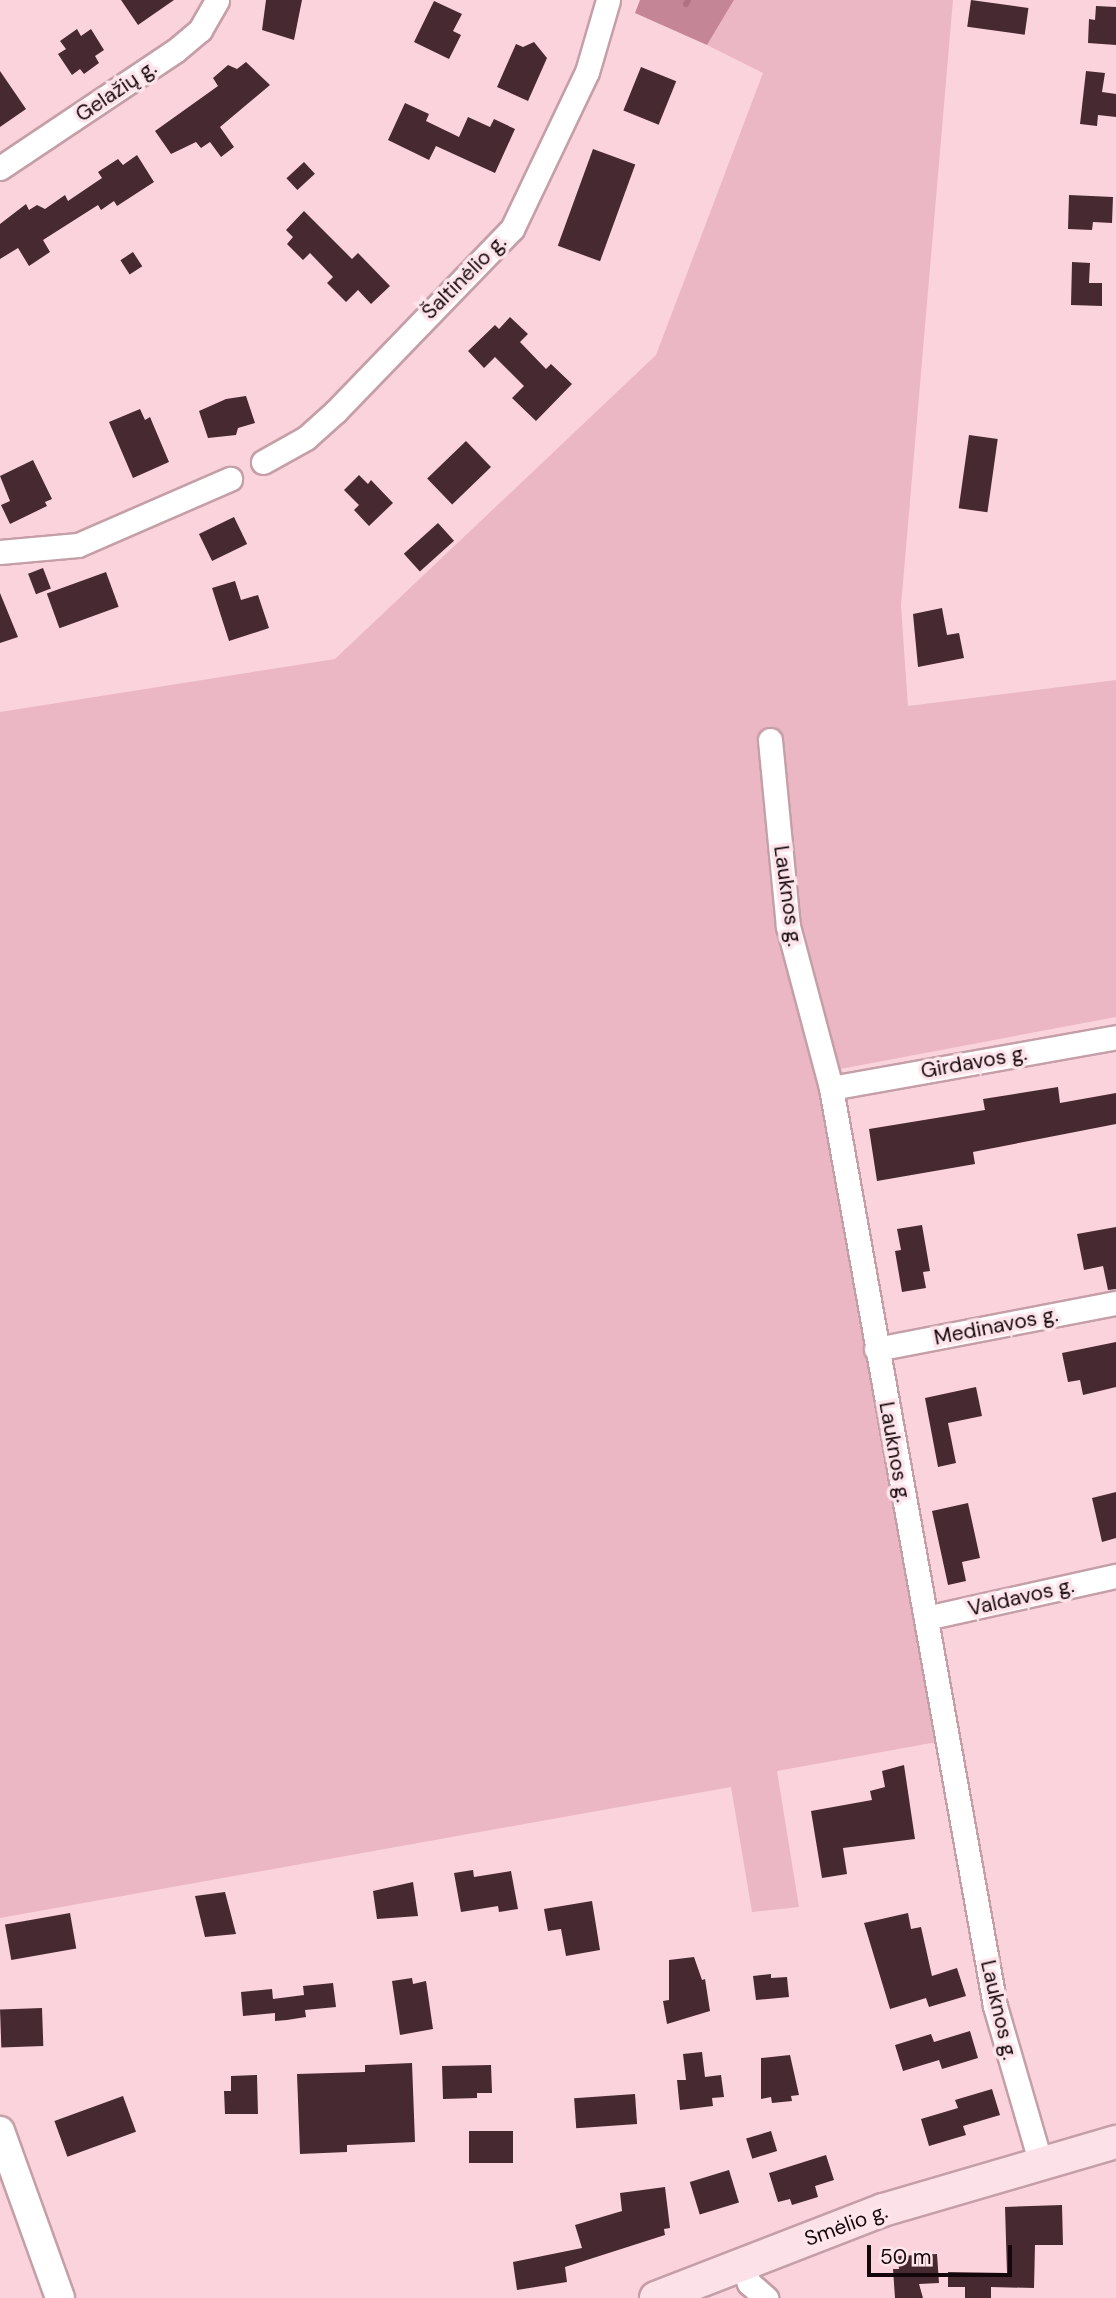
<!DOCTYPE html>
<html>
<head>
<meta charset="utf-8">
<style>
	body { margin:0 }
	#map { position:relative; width:1116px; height:2298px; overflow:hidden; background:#fbd3dd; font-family:"DM Sans",sans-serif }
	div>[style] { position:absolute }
	.green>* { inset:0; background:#ecb7c5 }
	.forest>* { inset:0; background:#c48596 }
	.stream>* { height:6px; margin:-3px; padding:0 3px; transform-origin:3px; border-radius:3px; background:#b07283 }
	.building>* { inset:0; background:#472932; transform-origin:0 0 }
	.roads { filter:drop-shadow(2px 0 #c59fa8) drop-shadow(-2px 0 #c59fa8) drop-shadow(0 2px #c59fa8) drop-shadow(0 -2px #c59fa8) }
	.minor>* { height:23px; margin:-11.5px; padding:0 11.5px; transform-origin:11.5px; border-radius:11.5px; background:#fff }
	.tertiary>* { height:28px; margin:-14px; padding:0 14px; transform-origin:14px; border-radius:14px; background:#fff }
	.secondary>* { height:32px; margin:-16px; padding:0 16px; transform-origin:16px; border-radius:16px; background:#fde1e9 }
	span { translate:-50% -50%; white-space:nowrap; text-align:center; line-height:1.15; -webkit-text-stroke:7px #fee5eb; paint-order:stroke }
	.street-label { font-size:21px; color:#14070b }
	.scale { position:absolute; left:867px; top:2245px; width:145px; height:32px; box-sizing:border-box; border:4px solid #14070b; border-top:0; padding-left:9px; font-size:21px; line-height:24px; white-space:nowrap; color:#14070b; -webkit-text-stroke:5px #fee5eb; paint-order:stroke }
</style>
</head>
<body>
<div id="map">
	<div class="green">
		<div style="clip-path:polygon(734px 0,953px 0,901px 606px,908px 706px,1116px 680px,1116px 1017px,819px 1073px,937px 1742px,777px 1771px,799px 1907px,752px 1912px,731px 1787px,0 1918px,0 712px,335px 659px,656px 355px,763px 73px,707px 45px)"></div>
	</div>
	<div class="forest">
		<div style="clip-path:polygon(640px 0,734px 0,707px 45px,635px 13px)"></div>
	</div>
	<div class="stream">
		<div style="left:686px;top:4px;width:4px;rotate:-63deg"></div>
	</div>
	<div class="building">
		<div style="clip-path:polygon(121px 0,174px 0,138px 25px)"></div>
		<div style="clip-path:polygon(266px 0,302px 0,294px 40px,262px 30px)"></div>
		<div style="left:971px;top:0;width:58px;height:27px;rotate:8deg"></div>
		<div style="clip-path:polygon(434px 1px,462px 14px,453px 31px,461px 35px,449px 59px,414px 42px)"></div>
		<div style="clip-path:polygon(1096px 6px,1116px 7px,1116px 45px,1088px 43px,1089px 19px,1095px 20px)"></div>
		<div style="clip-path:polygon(77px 29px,81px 36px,91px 29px,104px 50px,95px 56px,99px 63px,84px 74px,80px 69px,72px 75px,58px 54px,66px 49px,60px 41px)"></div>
		<div style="clip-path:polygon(534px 42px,547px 58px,528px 101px,497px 87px,516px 44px,523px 47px)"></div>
		<div style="clip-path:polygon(246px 62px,270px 85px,220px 127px,234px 147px,221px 157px,210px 142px,201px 148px,196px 142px,171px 154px,155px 131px,218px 86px,213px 78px,228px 65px,237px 69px)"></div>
		<div style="left:641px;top:67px;width:38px;height:47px;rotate:22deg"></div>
		<div style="clip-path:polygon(0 71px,26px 109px,0 127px)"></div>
		<div style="clip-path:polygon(1086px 71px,1105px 73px,1102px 92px,1116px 94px,1116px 117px,1098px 115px,1097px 126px,1080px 124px)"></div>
		<div style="clip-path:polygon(405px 103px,429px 114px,426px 121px,459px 137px,468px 117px,490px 127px,494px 119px,515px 129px,495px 173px,436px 146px,429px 160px,388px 140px)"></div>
		<div style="left:593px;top:149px;width:45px;height:103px;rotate:20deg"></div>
		<div style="clip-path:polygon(137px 155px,154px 182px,117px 206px,114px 201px,101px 210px,98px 205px,43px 240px,50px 252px,29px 266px,18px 248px,0 259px,0 224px,26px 204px,29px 210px,37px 205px,45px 209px,65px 195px,68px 201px,102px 178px,98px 172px,118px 159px,123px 165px)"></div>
		<div style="left:304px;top:162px;width:16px;height:24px;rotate:47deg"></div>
		<div style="clip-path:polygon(1069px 195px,1113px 197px,1112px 223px,1093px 222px,1092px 230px,1068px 229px)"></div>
		<div style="clip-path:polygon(304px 211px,352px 259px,358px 253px,390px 286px,371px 304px,358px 290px,346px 302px,327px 283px,333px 277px,310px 253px,303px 260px,287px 244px,293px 237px,286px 230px)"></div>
		<div style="left:133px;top:252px;width:17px;height:15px;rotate:57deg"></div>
		<div style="clip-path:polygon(1072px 262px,1090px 263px,1089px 283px,1102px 283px,1102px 306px,1071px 305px)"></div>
		<div style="clip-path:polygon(510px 317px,528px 334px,520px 342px,546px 369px,551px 364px,572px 384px,536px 421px,512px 398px,524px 386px,495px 357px,484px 368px,468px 351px,495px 325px,499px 329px)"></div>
		<div style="clip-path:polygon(246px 396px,255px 423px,238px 428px,236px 435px,208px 438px,199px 411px,226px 399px)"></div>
		<div style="clip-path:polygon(140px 409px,145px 420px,150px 417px,169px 462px,133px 478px,109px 422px)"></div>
		<div style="left:969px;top:435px;width:29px;height:74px;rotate:8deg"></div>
		<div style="left:466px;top:441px;width:36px;height:54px;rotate:46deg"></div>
		<div style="clip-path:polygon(33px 460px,52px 499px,45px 502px,47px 506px,10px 524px,1px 505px,10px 501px,0 476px)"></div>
		<div style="clip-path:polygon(359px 475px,368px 484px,371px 480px,393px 503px,369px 526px,354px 510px,359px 505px,344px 490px)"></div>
		<div style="left:234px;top:517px;width:30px;height:39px;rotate:64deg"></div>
		<div style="left:438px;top:523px;width:24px;height:46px;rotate:48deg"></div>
		<div style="left:43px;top:568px;width:22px;height:16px;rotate:69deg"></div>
		<div style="left:106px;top:572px;width:37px;height:63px;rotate:70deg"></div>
		<div style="clip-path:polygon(235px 581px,241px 600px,258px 595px,269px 628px,229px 641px,212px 588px)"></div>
		<div style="clip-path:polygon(0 593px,18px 637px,0 643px)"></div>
		<div style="clip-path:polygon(942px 608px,947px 635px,959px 633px,964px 658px,918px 667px,913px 614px)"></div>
		<div style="clip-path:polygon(1058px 1087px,1060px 1103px,1116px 1093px,1116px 1124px,973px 1152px,975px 1164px,877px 1181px,869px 1129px,985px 1110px,983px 1099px)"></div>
		<div style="clip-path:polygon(922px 1225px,930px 1271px,923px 1272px,926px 1288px,902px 1292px,895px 1251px,901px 1250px,897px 1229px)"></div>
		<div style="clip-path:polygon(1116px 1227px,1116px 1289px,1108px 1290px,1103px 1266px,1084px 1270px,1077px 1234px)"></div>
		<div style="clip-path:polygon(1116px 1342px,1116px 1387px,1083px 1395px,1080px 1380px,1068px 1382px,1062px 1353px)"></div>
		<div style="clip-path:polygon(976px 1387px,982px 1416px,948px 1423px,956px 1463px,938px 1467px,925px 1398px)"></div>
		<div style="clip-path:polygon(1116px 1492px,1116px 1538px,1102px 1542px,1092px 1498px)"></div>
		<div style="clip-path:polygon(968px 1503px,980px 1558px,962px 1562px,966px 1581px,948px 1585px,932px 1511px)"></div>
		<div style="clip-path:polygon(904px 1765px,915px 1839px,843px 1848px,847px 1874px,822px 1878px,811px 1811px,872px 1800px,870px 1791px,885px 1787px,882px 1771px)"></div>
		<div style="clip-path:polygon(473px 1870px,474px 1877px,511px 1871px,518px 1909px,499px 1912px,498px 1906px,461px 1912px,454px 1873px)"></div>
		<div style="clip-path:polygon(413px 1882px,418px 1916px,377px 1919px,373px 1891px)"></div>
		<div style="clip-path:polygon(225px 1892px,236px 1934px,205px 1937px,195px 1896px)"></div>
		<div style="clip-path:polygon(592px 1901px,600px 1950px,566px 1956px,561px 1929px,548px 1931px,544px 1909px)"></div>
		<div style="left:70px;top:1913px;width:36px;height:66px;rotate:80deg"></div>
		<div style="clip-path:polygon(908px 1913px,911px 1929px,921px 1927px,932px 1976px,957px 1968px,966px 1996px,929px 2007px,926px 1998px,890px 2009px,864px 1923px)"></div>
		<div style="clip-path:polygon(694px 1957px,702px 1980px,705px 1979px,710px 2011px,667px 2024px,663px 2001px,669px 2000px,669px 1960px)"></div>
		<div style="clip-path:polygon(771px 1974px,771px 1978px,787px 1977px,789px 1997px,756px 2000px,753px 1976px)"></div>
		<div style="clip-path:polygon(412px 1978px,413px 1984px,426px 1981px,433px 2029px,400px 2035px,392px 1981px)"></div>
		<div style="clip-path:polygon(333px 1983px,336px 2007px,305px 2010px,306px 2017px,287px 2020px,275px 2021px,275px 2013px,243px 2016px,241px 1992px,272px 1989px,273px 1999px,304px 1995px,303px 1986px)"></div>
		<div style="left:42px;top:2008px;width:38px;height:42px;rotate:88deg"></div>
		<div style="clip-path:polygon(970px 2031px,978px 2058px,942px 2069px,939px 2060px,903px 2071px,895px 2045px,931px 2034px,934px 2042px)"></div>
		<div style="clip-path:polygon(702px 2052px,705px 2077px,721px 2075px,724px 2097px,712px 2098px,713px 2106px,680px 2110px,677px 2080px,686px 2080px,683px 2054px)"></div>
		<div style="clip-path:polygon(790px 2055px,799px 2095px,791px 2096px,792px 2101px,772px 2103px,771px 2097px,761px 2099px,761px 2058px)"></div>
		<div style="clip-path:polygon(412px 2063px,415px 2142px,347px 2145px,347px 2152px,300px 2154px,297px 2074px,365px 2072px,365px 2065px)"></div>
		<div style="clip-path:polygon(491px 2065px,492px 2093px,477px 2093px,477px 2098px,443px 2099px,442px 2066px)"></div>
		<div style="clip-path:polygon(257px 2075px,258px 2114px,225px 2114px,224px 2091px,231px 2091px,231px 2076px)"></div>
		<div style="clip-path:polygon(992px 2089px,1000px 2115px,963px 2126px,966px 2135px,929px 2146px,921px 2119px,958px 2108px,955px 2100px)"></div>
		<div style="left:635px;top:2094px;width:30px;height:61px;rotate:86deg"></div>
		<div style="left:123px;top:2096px;width:38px;height:73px;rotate:70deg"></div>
		<div style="left:469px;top:2131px;width:44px;height:32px"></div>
		<div style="left:771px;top:2131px;width:21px;height:26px;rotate:73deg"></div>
		<div style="clip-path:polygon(826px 2155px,834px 2180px,815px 2186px,818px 2197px,792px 2205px,790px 2199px,778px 2202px,769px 2173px)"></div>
		<div style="left:729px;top:2170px;width:34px;height:41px;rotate:73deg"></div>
		<div style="clip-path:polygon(665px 2187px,670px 2228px,664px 2229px,665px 2235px,565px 2267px,567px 2282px,517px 2290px,513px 2262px,582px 2248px,575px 2225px,622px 2211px,620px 2193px)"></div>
		<div style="clip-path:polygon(1062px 2205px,1063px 2245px,1035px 2245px,1034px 2288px,991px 2287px,991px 2298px,965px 2298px,965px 2287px,948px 2287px,948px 2272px,1007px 2273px,1005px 2207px)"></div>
		<div style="clip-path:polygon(937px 2254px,939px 2283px,919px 2284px,923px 2298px,895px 2298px,893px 2269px,899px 2269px,898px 2256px)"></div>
	</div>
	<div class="roads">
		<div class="minor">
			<div style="left:0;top:168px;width:211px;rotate:-33.8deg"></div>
			<div style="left:175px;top:51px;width:33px;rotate:-40deg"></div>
			<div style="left:200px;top:30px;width:34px;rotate:-60deg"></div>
			<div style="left:263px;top:462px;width:49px;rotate:-29.2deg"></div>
			<div style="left:306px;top:438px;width:40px;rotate:-42deg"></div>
			<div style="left:336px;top:411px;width:253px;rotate:-46deg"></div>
			<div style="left:512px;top:229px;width:174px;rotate:-64.5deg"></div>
			<div style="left:587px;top:72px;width:75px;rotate:-73.7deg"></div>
			<div style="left:0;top:552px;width:78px;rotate:-5.1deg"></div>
			<div style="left:78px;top:545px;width:166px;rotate:-23.5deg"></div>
			<div style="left:770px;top:740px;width:187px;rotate:84.5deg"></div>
			<div style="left:788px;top:926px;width:168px;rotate:75.1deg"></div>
			<div style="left:831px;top:1088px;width:933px;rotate:79.87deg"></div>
			<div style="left:995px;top:2006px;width:161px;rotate:73.8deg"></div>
			<div style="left:831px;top:1088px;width:290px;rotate:-10.1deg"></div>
			<div style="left:876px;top:1349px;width:244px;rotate:-10.9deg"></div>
			<div style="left:926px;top:1618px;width:195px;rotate:-12.5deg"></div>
			<div style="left:741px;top:2264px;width:21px;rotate:67deg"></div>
			<div style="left:749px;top:2283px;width:23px;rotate:41deg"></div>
		</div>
		<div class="tertiary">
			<div style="left:0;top:2131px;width:177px;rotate:70.2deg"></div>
		</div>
		<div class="secondary">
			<div style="left:656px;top:2298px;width:243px;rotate:-21.2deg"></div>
			<div style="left:883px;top:2210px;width:243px;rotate:-16.3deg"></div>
		</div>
	</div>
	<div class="street-label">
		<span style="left:116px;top:91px;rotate:-34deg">Gelažių g.</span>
		<span style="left:464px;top:277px;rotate:-45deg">Šaltinėlio g.</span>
		<span style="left:788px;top:896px;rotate:82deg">Lauknos g.</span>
		<span style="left:974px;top:1062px;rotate:-10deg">Girdavos g.</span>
		<span style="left:996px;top:1326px;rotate:-11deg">Medinavos g.</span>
		<span style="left:895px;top:1452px;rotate:80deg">Lauknos g.</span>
		<span style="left:1021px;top:1597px;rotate:-13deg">Valdavos g.</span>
		<span style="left:999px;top:2010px;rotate:77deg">Lauknos g.</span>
		<span style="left:846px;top:2225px;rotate:-20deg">Smėlio g.</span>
	</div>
	<div class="scale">50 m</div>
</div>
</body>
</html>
